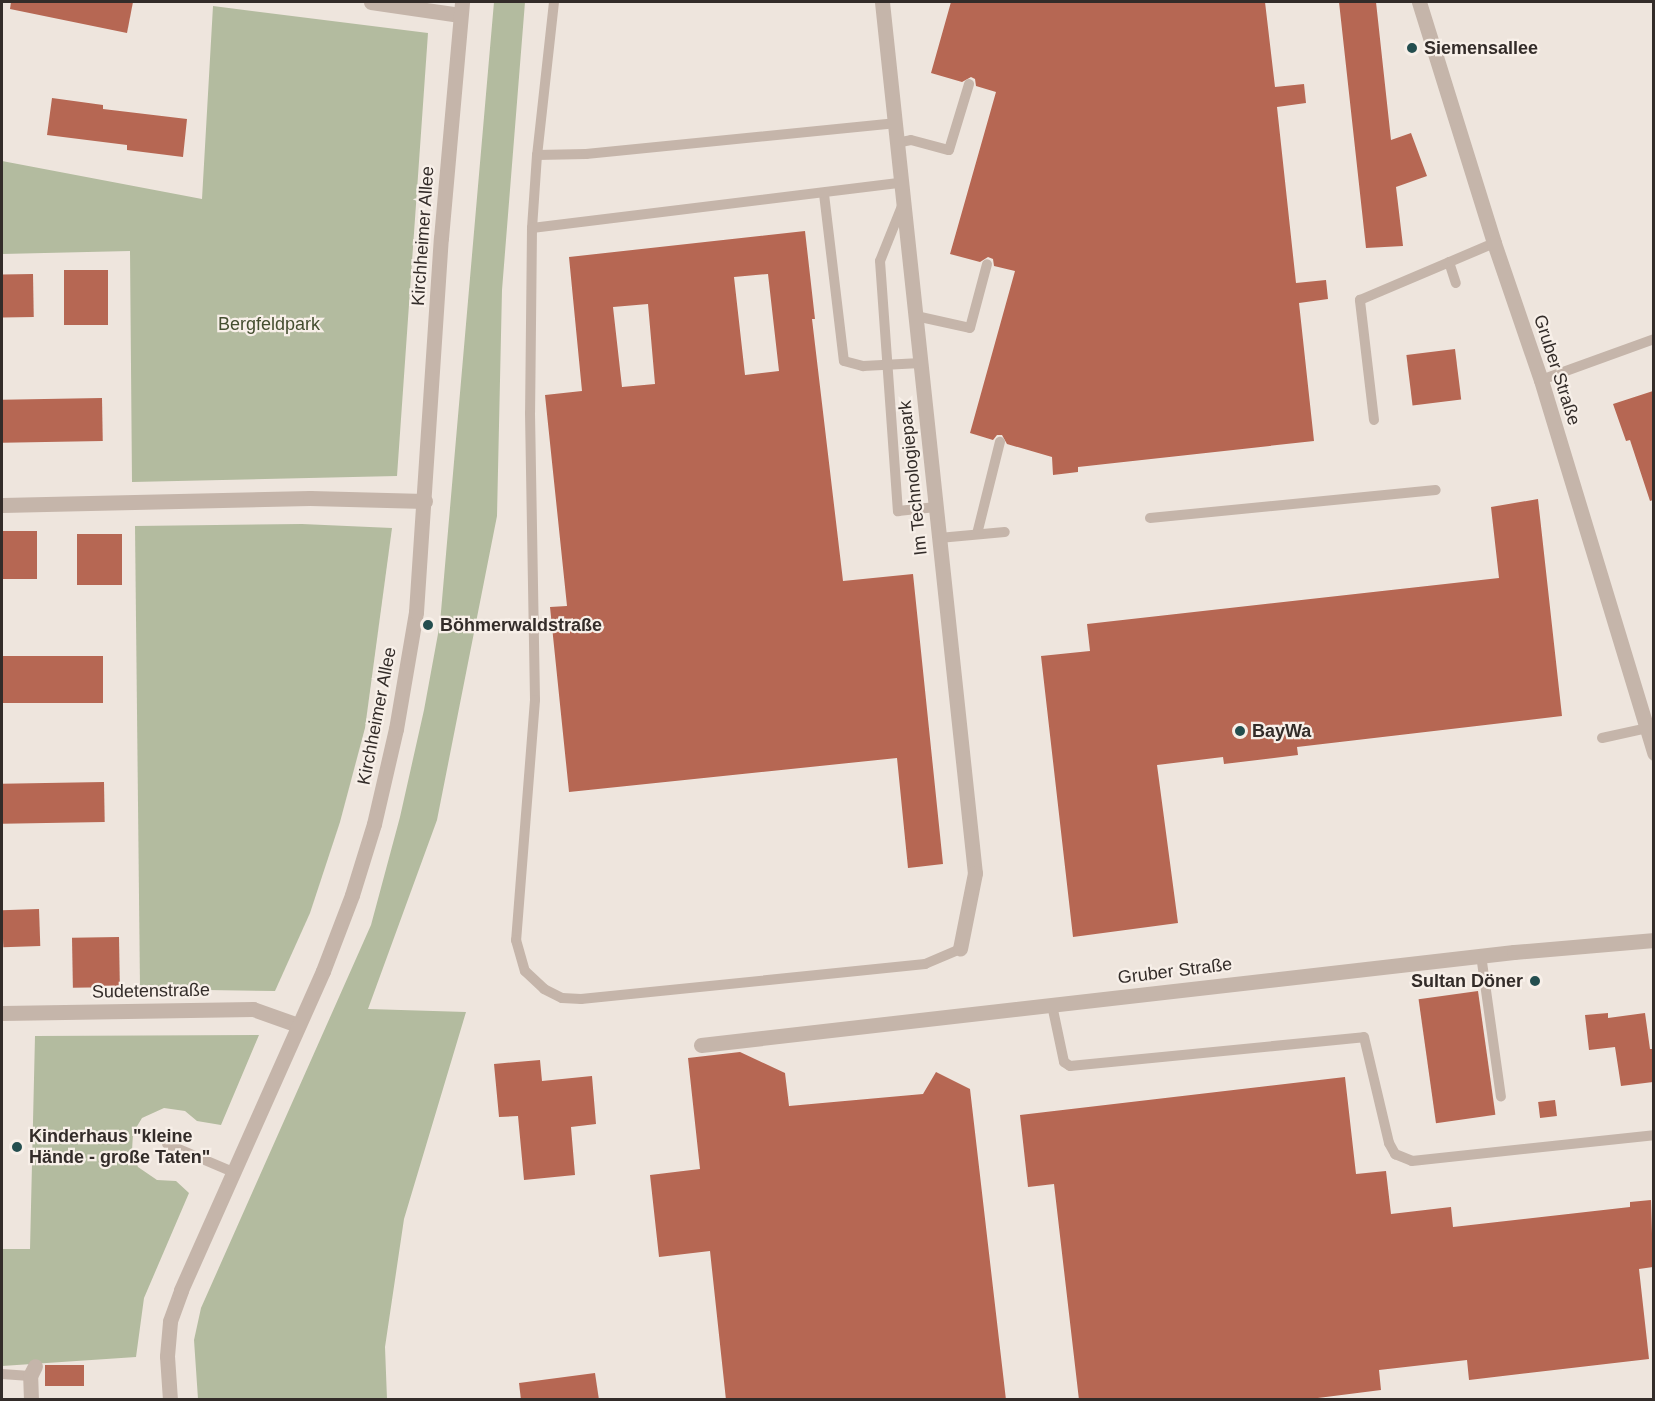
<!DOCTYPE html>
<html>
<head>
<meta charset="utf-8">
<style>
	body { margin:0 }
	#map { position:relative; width:1655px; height:1401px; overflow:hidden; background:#eee5dd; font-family:Helvetica,sans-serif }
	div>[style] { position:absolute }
	.green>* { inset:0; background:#b3bb9f }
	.building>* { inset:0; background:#b66753; transform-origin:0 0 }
	.service>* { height:10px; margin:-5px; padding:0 5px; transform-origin:5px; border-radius:5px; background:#c5b5aa }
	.minor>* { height:15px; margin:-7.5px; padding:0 7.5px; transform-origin:7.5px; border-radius:7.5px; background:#c5b5aa }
	.tertiary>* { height:15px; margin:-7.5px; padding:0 7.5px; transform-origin:7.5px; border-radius:7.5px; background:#c5b5aa }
	.dots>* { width:16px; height:16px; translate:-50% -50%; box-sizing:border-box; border:3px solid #f7efe8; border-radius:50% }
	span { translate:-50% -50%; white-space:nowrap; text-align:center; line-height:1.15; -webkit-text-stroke:4.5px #f7efe8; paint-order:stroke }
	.poi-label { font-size:18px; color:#332c29; font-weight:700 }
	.left { translate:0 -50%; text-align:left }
	.right { translate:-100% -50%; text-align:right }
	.street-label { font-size:18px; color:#332c29 }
	.park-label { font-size:18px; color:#444e30 }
	.frame { position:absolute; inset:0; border:3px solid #332c29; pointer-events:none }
</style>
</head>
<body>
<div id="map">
	<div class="green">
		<div style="clip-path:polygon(494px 2px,525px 2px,502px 290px,497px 516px,437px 820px,368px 1009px,466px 1012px,404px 1219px,385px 1347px,387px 1399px,198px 1399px,194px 1340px,201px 1308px,371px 925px,400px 817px,424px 710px,440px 623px)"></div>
		<div style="clip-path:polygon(213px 6px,428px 33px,397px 476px,132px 482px,130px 251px,2px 254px,2px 161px,202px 199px)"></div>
		<div style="clip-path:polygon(302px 524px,392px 528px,365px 728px,340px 822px,310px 913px,275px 991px,140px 989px,135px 526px)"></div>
		<div style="clip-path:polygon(259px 1035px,221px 1125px,197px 1121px,185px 1111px,164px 1108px,142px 1118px,133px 1133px,132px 1151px,138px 1167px,157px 1180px,176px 1181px,189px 1193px,144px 1298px,136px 1357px,2px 1366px,2px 1249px,30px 1249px,35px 1036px)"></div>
	</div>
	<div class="building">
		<div style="clip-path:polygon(11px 2px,133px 2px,127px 33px,10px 9px)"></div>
		<div style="clip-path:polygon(951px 2px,1265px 2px,1275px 87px,1304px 84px,1306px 103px,1277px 107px,1296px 283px,1326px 280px,1328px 299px,1299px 303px,1314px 441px,1078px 467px,1078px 472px,1053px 475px,1052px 457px,1007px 444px,1002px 435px,997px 435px,993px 440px,970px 433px,1015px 271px,994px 266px,993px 259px,988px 257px,980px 262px,950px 254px,996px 92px,976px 86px,975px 79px,971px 77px,962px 82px,931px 73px)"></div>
		<div style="clip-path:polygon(1339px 2px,1376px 2px,1391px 140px,1411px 133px,1427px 176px,1396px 187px,1403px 246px,1366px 248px)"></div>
		<div style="clip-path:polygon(52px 98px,103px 105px,103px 109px,187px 119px,183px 157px,127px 150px,127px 145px,47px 135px)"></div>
		<div style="clip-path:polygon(evenodd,805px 231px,815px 319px,812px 319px,843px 581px,913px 574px,943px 864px,908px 868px,897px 758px,569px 792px,550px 607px,567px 606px,545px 395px,582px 391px,569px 257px,805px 231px,768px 274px,779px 371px,745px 375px,734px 277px,768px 274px,805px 231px,648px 304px,655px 384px,622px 387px,613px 307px,648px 304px)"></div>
		<div style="left:108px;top:270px;width:55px;height:44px;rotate:90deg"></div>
		<div style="left:33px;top:274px;width:43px;height:31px;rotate:89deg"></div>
		<div style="left:1455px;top:349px;width:51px;height:49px;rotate:83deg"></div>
		<div style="clip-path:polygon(1653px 391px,1653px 500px,1650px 501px,1630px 440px,1626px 441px,1613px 404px)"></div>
		<div style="left:102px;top:398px;width:43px;height:100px;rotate:89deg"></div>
		<div style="clip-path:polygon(1538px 499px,1562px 716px,1297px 747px,1298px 755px,1224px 764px,1223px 757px,1157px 765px,1178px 923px,1073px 937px,1041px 656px,1090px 651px,1087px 624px,1499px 578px,1491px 507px)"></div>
		<div style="left:2px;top:531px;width:35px;height:48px"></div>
		<div style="left:77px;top:534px;width:45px;height:51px"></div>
		<div style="left:103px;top:656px;width:47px;height:101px;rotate:90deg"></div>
		<div style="left:104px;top:782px;width:40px;height:102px;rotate:89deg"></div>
		<div style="left:39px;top:909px;width:37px;height:37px;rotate:88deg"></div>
		<div style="left:119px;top:937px;width:50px;height:47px;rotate:89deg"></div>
		<div style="left:1478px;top:991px;width:125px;height:60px;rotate:82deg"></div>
		<div style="clip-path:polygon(1608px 1013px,1608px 1018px,1645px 1013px,1650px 1049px,1653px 1049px,1653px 1082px,1621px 1086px,1615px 1047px,1589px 1050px,1585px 1015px)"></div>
		<div style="clip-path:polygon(740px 1052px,785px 1073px,789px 1106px,923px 1094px,936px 1072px,970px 1089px,1006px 1400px,726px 1400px,710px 1251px,659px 1257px,650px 1175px,700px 1169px,688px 1058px)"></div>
		<div style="clip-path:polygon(540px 1060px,542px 1081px,592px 1076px,596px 1124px,571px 1127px,575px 1175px,524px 1180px,518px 1116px,499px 1117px,494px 1064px)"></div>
		<div style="clip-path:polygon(1345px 1077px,1356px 1174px,1386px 1171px,1391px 1214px,1451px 1207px,1453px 1227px,1630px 1207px,1630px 1202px,1651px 1200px,1653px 1267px,1639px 1269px,1649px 1359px,1469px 1380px,1467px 1360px,1379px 1370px,1381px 1390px,1302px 1400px,1079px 1400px,1054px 1184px,1028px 1187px,1020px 1115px)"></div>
		<div style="left:1555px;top:1100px;width:16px;height:17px;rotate:83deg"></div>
		<div style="left:45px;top:1365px;width:39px;height:21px"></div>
		<div style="clip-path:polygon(595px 1373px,599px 1400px,521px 1400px,519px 1383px)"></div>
	</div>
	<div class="service">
		<div style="left:554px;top:2px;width:154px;rotate:96.3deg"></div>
		<div style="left:537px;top:155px;width:73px;rotate:93.9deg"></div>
		<div style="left:532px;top:228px;width:185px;rotate:90.6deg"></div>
		<div style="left:530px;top:413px;width:287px;rotate:89deg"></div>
		<div style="left:535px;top:700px;width:241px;rotate:94.5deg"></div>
		<div style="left:516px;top:940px;width:32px;rotate:74deg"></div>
		<div style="left:525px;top:971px;width:26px;rotate:43deg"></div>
		<div style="left:544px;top:989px;width:20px;rotate:27deg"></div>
		<div style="left:562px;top:998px;width:19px;rotate:3deg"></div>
		<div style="left:581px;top:999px;width:346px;rotate:-5.8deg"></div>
		<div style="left:925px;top:964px;width:38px;rotate:-23deg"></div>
		<div style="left:896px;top:143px;width:15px;rotate:-11deg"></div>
		<div style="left:911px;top:140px;width:39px;rotate:15deg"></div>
		<div style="left:949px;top:150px;width:69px;rotate:-73.1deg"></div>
		<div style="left:537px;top:155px;width:49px;rotate:-1.2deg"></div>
		<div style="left:586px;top:154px;width:310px;rotate:-5.7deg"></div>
		<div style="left:824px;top:194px;width:168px;rotate:83.2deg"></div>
		<div style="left:844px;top:361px;width:20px;rotate:15deg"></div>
		<div style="left:863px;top:366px;width:58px;rotate:-3deg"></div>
		<div style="left:902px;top:206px;width:59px;rotate:111.8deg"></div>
		<div style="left:880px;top:261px;width:251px;rotate:85.9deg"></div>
		<div style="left:898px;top:511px;width:38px;rotate:-6deg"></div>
		<div style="left:532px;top:228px;width:371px;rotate:-7deg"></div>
		<div style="left:1449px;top:262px;width:22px;rotate:72deg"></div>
		<div style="left:916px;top:316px;width:55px;rotate:12.5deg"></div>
		<div style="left:970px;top:328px;width:66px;rotate:-75.1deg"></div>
		<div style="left:1541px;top:380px;width:120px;rotate:-19.9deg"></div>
		<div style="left:1374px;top:420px;width:121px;rotate:-96.7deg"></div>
		<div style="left:1360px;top:300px;width:146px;rotate:-23deg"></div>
		<div style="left:1150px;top:518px;width:287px;rotate:-5.6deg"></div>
		<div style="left:977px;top:534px;width:95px;rotate:-76deg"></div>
		<div style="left:939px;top:538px;width:66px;rotate:-5.2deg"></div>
		<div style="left:1602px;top:738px;width:46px;rotate:-12.5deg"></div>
		<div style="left:1481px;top:955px;width:143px;rotate:82deg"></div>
		<div style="left:1052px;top:1005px;width:58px;rotate:78.1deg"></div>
		<div style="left:1064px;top:1062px;width:7px;rotate:34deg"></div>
		<div style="left:1070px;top:1066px;width:295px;rotate:-5.6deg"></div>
		<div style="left:1364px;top:1037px;width:109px;rotate:76.7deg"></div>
		<div style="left:1389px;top:1143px;width:13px;rotate:61deg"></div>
		<div style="left:1395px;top:1154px;width:18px;rotate:22deg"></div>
		<div style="left:1412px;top:1161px;width:243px;rotate:-6.1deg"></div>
		<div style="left:167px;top:1144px;width:72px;rotate:23deg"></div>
		<div style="left:2px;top:1374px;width:28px;rotate:4deg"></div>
	</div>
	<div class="minor">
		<div style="left:371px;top:2px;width:90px;rotate:8.3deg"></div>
		<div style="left:882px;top:2px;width:876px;rotate:83.91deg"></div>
		<div style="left:975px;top:873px;width:77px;rotate:101.2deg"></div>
		<div style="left:2px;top:505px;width:308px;rotate:-1.3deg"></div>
		<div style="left:310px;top:498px;width:115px;rotate:1.5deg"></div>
		<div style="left:2px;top:1013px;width:251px;rotate:-0.9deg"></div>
		<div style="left:253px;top:1009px;width:48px;rotate:19.6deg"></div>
		<div style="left:701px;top:1045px;width:818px;rotate:-6.53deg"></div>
		<div style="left:1514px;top:952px;width:141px;rotate:-4.9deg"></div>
		<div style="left:31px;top:1400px;width:24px;rotate:-92deg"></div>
		<div style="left:30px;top:1376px;width:11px;rotate:-63deg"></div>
		<div style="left:170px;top:1400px;width:44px;rotate:-93.9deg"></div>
		<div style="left:167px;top:1356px;width:35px;rotate:-85deg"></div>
		<div style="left:170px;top:1321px;width:33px;rotate:-70deg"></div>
		<div style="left:181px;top:1290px;width:349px;rotate:-66deg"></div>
		<div style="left:323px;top:971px;width:81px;rotate:-69.1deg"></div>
		<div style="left:352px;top:895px;width:74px;rotate:-72.8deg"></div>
		<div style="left:374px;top:824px;width:98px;rotate:-77deg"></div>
		<div style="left:396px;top:729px;width:119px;rotate:-80.3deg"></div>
		<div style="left:416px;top:612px;width:375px;rotate:-86.2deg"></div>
		<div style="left:441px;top:238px;width:237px;rotate:-84.9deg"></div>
	</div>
	<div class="tertiary">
		<div style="left:1419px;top:2px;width:252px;rotate:72.7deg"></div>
		<div style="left:1494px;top:243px;width:145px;rotate:71.1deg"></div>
		<div style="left:1541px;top:380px;width:390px;rotate:73.1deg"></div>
	</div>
	<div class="dots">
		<div style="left:1412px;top:48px;background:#244e4f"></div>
		<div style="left:428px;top:625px;background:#244e4f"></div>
		<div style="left:1240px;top:731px;background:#244e4f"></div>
		<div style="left:1535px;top:981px;background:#244e4f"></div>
		<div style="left:17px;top:1147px;background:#244e4f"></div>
	</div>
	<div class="poi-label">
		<span class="left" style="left:1424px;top:48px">Siemensallee</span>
		<span class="left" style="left:440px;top:625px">Böhmerwaldstraße</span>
		<span class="left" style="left:1252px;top:731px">BayWa</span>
		<span class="right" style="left:1523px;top:981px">Sultan Döner</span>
		<span class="left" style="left:29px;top:1147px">Kinderhaus "kleine<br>Hände - große Taten"</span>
	</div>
	<div class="street-label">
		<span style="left:423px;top:236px;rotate:-86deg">Kirchheimer Allee</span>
		<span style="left:1557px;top:370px;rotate:72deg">Gruber Straße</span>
		<span style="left:913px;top:478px;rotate:-96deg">Im Technologiepark</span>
		<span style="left:377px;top:716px;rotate:-79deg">Kirchheimer Allee</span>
		<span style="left:1175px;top:971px;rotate:-7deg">Gruber Straße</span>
		<span style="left:151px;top:991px;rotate:-1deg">Sudetenstraße</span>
	</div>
	<div class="park-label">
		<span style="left:269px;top:324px">Bergfeldpark</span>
	</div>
	<div class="frame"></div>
</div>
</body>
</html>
